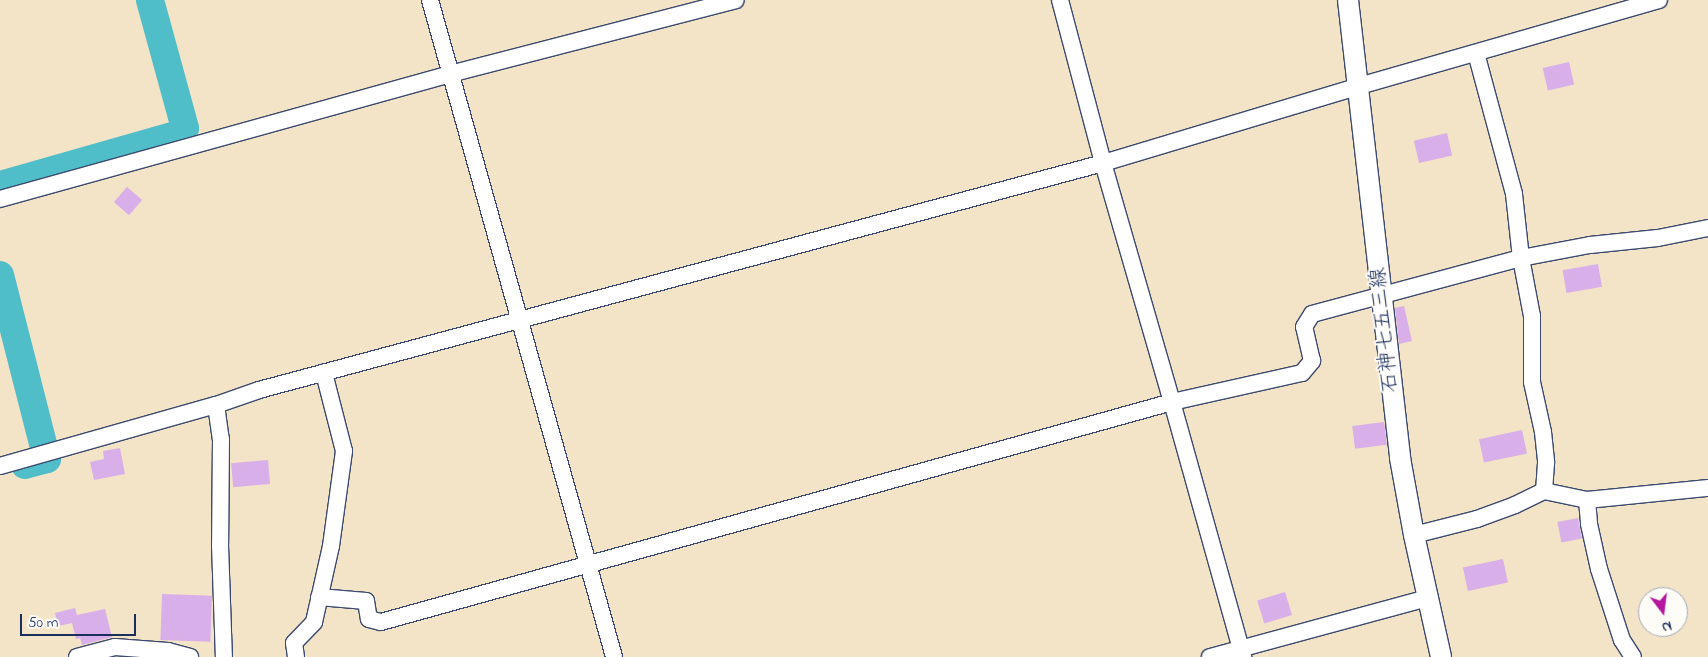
<!DOCTYPE html>
<html>
<head>
<meta charset="utf-8">
<style>
	body { margin:0 }
	#map { position:relative; width:1708px; height:657px; overflow:hidden; background:#f3e3c7; font-family:"Indie Flower","Klee One",sans-serif }
	div>[style] { position:absolute }
	.river>* { height:28px; margin:-14px; padding:0 14px; transform-origin:14px; border-radius:14px; background:#50bec9 }
	.building>* { inset:0; background:#d8afe9; transform-origin:0 0 }
	.roads { filter:drop-shadow(1px 0 #3b4a6e) drop-shadow(-1px 0 #3b4a6e) drop-shadow(0 1px #3b4a6e) drop-shadow(0 -1px #3b4a6e) }
	.minor>* { height:16px; margin:-8px; padding:0 8px; transform-origin:8px; border-radius:8px; background:#fff }
	.major>* { height:20px; margin:-10px; padding:0 10px; transform-origin:10px; border-radius:10px; background:#fff }
	span { translate:-50% -50%; white-space:nowrap; text-align:center; line-height:1.15; -webkit-text-stroke:4px #fdfcf7; paint-order:stroke }
	.street-label { font-size:21px; color:#1b2f5e }
	.north { position:absolute; left:1638px; top:587px; width:50px; height:50px; box-sizing:border-box; background:#fdfcf7; border:1px solid #a3aaba; border-radius:50%; rotate:165deg; font-size:14px; font-weight:700; line-height:20px; text-align:center; color:#1b2f5e }
	.north::after { content:''; display:block; margin:auto; width:18px; height:22px; background:#b5179e; clip-path:polygon(50% 0,100% 100%,50% 72%,0 100%) }
	.scale { position:absolute; left:20px; top:614px; width:116px; height:22px; box-sizing:border-box; border:2px solid #1b2f5e; border-top:0; padding-left:6px; font-size:15px; line-height:18px; white-space:nowrap; color:#1b2f5e; -webkit-text-stroke:4px #fdfcf7; paint-order:stroke }
</style>
</head>
<body>
<div id="map">
	<div class="river">
		<div style="left:0;top:185px;width:190px;rotate:-15.9deg"></div>
		<div style="left:183px;top:133px;width:5px;rotate:-68deg"></div>
		<div style="left:185px;top:128px;width:133px;rotate:-105.3deg"></div>
		<div style="left:0;top:275px;width:190px;rotate:75.7deg"></div>
		<div style="left:47px;top:459px;width:23px;rotate:165deg"></div>
	</div>
	<div class="building">
		<div style="left:1569px;top:62px;width:23px;height:27px;rotate:77deg"></div>
		<div style="left:1447px;top:133px;width:23px;height:34px;rotate:77deg"></div>
		<div style="left:127px;top:187px;width:20px;height:20px;rotate:41deg"></div>
		<div style="left:1598px;top:264px;width:23px;height:36px;rotate:80deg"></div>
		<div style="clip-path:polygon(1404px 306px,1412px 341px,1399px 344px,1395px 308px)"></div>
		<div style="left:1384px;top:422px;width:23px;height:32px;rotate:83deg"></div>
		<div style="left:1522px;top:430px;width:24px;height:44px;rotate:78deg"></div>
		<div style="clip-path:polygon(120px 448px,125px 474px,94px 480px,90px 462px,104px 459px,103px 451px)"></div>
		<div style="left:268px;top:460px;width:24px;height:37px;rotate:85deg"></div>
		<div style="left:1578px;top:518px;width:21px;height:21px;rotate:79deg"></div>
		<div style="left:1503px;top:559px;width:24px;height:41px;rotate:78deg"></div>
		<div style="left:1285px;top:592px;width:24px;height:29px;rotate:73deg"></div>
		<div style="left:162px;top:594px;width:50px;height:46px;rotate:2deg"></div>
		<div style="clip-path:polygon(75px 608px,77px 615px,105px 609px,112px 637px,82px 645px,80px 638px,76px 639px,72px 623px,58px 626px,55px 613px)"></div>
	</div>
	<div class="roads">
		<div class="minor">
			<div style="left:430px;top:0;width:682px;rotate:74.35deg"></div>
			<div style="left:1060px;top:0;width:169px;rotate:75.2deg"></div>
			<div style="left:1103px;top:163px;width:249px;rotate:73.9deg"></div>
			<div style="left:1172px;top:402px;width:265px;rotate:74.4deg"></div>
			<div style="left:1476px;top:53px;width:146px;rotate:74.9deg"></div>
			<div style="left:1514px;top:194px;width:64px;rotate:83.8deg"></div>
			<div style="left:1521px;top:258px;width:59px;rotate:79.3deg"></div>
			<div style="left:1532px;top:316px;width:66px;rotate:90deg"></div>
			<div style="left:1532px;top:382px;width:51px;rotate:77.6deg"></div>
			<div style="left:1543px;top:432px;width:31px;rotate:84deg"></div>
			<div style="left:1546px;top:463px;width:28px;rotate:94deg"></div>
			<div style="left:0;top:199px;width:467px;rotate:-15.5deg"></div>
			<div style="left:450px;top:74px;width:295px;rotate:-14.5deg"></div>
			<div style="left:216px;top:405px;width:34px;rotate:82deg"></div>
			<div style="left:221px;top:439px;width:106px;rotate:90.5deg"></div>
			<div style="left:220px;top:545px;width:112px;rotate:88deg"></div>
			<div style="left:0;top:466px;width:224px;rotate:-15.8deg"></div>
			<div style="left:216px;top:405px;width:46px;rotate:-19.2deg"></div>
			<div style="left:259px;top:390px;width:874px;rotate:-15.05deg"></div>
			<div style="left:1103px;top:163px;width:267px;rotate:-16.7deg"></div>
			<div style="left:1359px;top:86px;width:312px;rotate:-16deg"></div>
			<div style="left:1587px;top:500px;width:24px;rotate:85deg"></div>
			<div style="left:1589px;top:524px;width:46px;rotate:77.5deg"></div>
			<div style="left:1599px;top:569px;width:75px;rotate:72.1deg"></div>
			<div style="left:1622px;top:640px;width:20px;rotate:57deg"></div>
			<div style="left:1414px;top:535px;width:65px;rotate:-14.3deg"></div>
			<div style="left:1477px;top:519px;width:40px;rotate:-20.2deg"></div>
			<div style="left:1515px;top:505px;width:32px;rotate:-26deg"></div>
			<div style="left:1544px;top:491px;width:44px;rotate:11.8deg"></div>
			<div style="left:1587px;top:500px;width:122px;rotate:-5.7deg"></div>
			<div style="left:319px;top:597px;width:47px;rotate:4.9deg"></div>
			<div style="left:366px;top:601px;width:18px;rotate:81deg"></div>
			<div style="left:369px;top:619px;width:12px;rotate:14deg"></div>
			<div style="left:381px;top:622px;width:821px;rotate:-15.54deg"></div>
			<div style="left:1172px;top:402px;width:133px;rotate:-12.6deg"></div>
			<div style="left:1302px;top:373px;width:16px;rotate:-50deg"></div>
			<div style="left:1312px;top:361px;width:35px;rotate:-103deg"></div>
			<div style="left:1304px;top:327px;width:15px;rotate:-58deg"></div>
			<div style="left:1312px;top:314px;width:216px;rotate:-15deg"></div>
			<div style="left:1521px;top:258px;width:70px;rotate:-10.7deg"></div>
			<div style="left:1590px;top:245px;width:68px;rotate:-5.9deg"></div>
			<div style="left:1658px;top:238px;width:51px;rotate:-11.3deg"></div>
			<div style="left:77px;top:657px;width:39px;rotate:-15deg"></div>
			<div style="left:115px;top:647px;width:53px;rotate:4.3deg"></div>
			<div style="left:168px;top:651px;width:23px;rotate:15deg"></div>
			<div style="left:296px;top:657px;width:14px;rotate:-98deg"></div>
			<div style="left:294px;top:643px;width:29px;rotate:-46deg"></div>
			<div style="left:314px;top:622px;width:78px;rotate:-77.4deg"></div>
			<div style="left:331px;top:546px;width:96px;rotate:-82.2deg"></div>
			<div style="left:344px;top:451px;width:81px;rotate:-104.4deg"></div>
			<div style="left:1210px;top:657px;width:225px;rotate:-15.2deg"></div>
		</div>
		<div class="major">
			<div style="left:1348px;top:0;width:461px;rotate:83.5deg"></div>
			<div style="left:1400px;top:458px;width:78px;rotate:79.7deg"></div>
			<div style="left:1414px;top:535px;width:125px;rotate:77.5deg"></div>
		</div>
	</div>
	<div class="street-label">
		<span style="left:1385px;top:330px;rotate:-96deg">石神七五三線</span>
	</div>
	<div class="north">N</div>
	<div class="scale">50 m</div>
</div>
</body>
</html>
